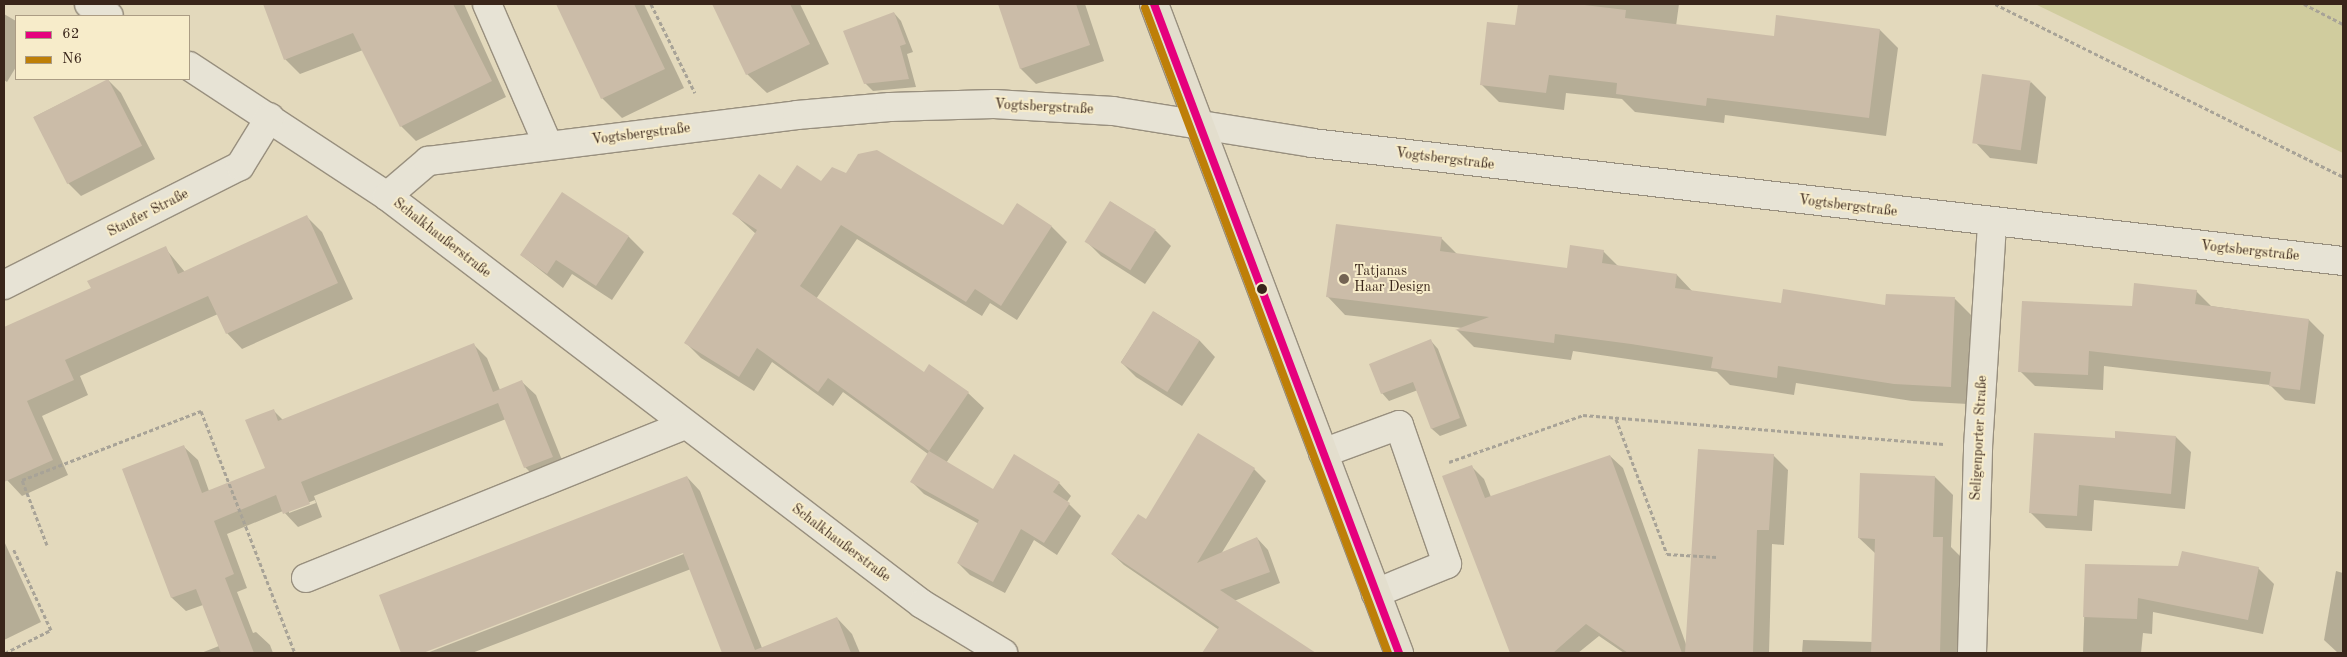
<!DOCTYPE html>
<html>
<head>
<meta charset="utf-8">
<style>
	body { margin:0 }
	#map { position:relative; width:2347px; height:657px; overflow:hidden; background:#e3d9bc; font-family:"Old Standard TT",serif }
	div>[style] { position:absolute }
	.green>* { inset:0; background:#d0cc9e }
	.shadow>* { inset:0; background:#0003 }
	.building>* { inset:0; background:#cbbca8; transform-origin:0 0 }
	.path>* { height:3px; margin-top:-1.5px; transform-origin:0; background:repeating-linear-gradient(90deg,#a8a397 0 4px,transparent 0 6.5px) }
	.roads { filter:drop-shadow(1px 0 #988f7e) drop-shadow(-1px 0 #988f7e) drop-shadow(0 1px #988f7e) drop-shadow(0 -1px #988f7e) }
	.minor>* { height:28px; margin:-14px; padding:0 14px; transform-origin:14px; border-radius:14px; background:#e7e3d5 }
	.major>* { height:28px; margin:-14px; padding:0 14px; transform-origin:14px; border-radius:14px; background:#e3decd }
	.bus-1>* { height:8px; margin:-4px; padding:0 4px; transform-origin:4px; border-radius:4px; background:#e5007d }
	.bus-2>* { height:8px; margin:-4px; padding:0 4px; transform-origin:4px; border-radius:4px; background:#be7f08 }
	.dots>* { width:14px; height:14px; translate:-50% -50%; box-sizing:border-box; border:2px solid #f7ecca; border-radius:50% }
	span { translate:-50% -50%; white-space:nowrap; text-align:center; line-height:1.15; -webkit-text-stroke:4px #f7ecca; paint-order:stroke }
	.street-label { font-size:14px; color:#39251a }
	.poi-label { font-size:14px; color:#39251a }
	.left { translate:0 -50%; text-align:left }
	.frame { position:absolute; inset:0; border:5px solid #39251a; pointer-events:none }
	.legend { position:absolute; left:15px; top:15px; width:175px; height:65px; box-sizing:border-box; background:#f7ecca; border:1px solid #ab9c84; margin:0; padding:6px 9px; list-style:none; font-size:15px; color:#39251a }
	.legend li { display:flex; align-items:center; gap:10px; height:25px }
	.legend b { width:25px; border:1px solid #ab9c84 }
</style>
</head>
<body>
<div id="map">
	<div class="green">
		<div style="clip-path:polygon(2035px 4px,2343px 4px,2343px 153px)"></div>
	</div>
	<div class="shadow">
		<div style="clip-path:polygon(264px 4px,464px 4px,506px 97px,416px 141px,401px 126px,363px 50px,300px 74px,285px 59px)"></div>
		<div style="clip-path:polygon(557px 4px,644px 4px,684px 88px,622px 118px,602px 98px)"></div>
		<div style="clip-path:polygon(714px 4px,800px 4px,829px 64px,767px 93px,747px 74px)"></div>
		<div style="clip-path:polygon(999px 4px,1085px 4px,1104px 61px,1036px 84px,1021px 69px)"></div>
		<div style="clip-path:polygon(1519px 4px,1679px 4px,1676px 26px,1775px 37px,1880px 30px,1898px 48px,1886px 136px,1725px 115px,1724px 123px,1635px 112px,1622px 99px,1566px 93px,1564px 110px,1499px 102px,1481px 84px,1516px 26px)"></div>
		<div style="clip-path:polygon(894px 13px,901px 21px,913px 52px,907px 54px,916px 87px,873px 91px,865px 83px)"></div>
		<div style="clip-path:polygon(4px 14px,16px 21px,16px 67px,7px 82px,4px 80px)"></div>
		<div style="clip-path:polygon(108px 80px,121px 93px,155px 159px,81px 196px,68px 183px,34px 117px)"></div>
		<div style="clip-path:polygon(2031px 82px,2046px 97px,2037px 164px,1990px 158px,1975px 142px)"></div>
		<div style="clip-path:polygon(822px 183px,1003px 227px,1017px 204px,1052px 227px,1067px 242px,1017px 320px,990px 303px,982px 316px,857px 239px,816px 299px,924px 373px,929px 366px,968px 393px,984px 408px,946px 463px,993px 491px,1059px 483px,1071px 496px,1067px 502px,1081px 516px,1057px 555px,1034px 540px,1005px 593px,970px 575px,958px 563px,979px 524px,924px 494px,912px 482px,928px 454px,843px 392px,833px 406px,772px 362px,754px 391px,701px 358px,686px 343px,756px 234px,734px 214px,782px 190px)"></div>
		<div style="clip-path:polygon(562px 194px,629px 237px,644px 252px,612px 300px,572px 274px,563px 288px,521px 255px)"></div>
		<div style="clip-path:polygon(1111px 202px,1156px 231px,1171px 246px,1145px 284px,1101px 256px,1086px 241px)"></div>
		<div style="clip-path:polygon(307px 217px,322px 232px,353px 299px,242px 349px,227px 333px,218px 314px,80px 376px,88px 395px,42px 416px,68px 475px,22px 496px,7px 480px,4px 473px,4px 329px,92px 289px,165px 248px,185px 272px)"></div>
		<div style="clip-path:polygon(1441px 238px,1458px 255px,1568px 269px,1603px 251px,1619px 267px,1677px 275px,1693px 292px,1782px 305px,1886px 307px,1955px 299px,1972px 316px,1968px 404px,1912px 401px,1796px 383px,1794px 395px,1730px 385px,1717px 372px,1573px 351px,1571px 360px,1474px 347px,1457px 330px,1462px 328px,1345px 315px,1328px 297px)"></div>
		<div style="clip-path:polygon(2196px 291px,2211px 306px,2309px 320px,2324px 335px,2315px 404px,2285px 400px,2270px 385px,2104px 366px,2103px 390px,2035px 386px,2020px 371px,2133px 307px)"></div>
		<div style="clip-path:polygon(1154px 312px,1200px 341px,1215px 357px,1182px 406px,1136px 377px,1121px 362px)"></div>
		<div style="clip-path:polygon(1431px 341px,1438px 349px,1467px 426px,1440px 436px,1432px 429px,1418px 390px,1389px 401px,1382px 393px)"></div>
		<div style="clip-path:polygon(evenodd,474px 345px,487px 358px,500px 390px,522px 382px,536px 395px,566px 470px,539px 481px,525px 467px,506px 419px,314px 496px,322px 517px,298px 527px,283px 511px,227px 534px,247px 588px,237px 592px,253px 633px,256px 632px,270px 645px,273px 653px,201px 653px,219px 646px,203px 605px,186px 611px,172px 598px,123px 470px,184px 447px,198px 460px,209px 491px,266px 469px,273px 410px,284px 421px,474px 345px,315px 500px,316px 503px,289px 513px,289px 510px,315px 500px)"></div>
		<div style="clip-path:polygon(1198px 435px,1254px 469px,1266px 481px,1221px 554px,1257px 538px,1268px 550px,1280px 583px,1234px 601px,1308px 653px,1214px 653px,1208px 647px,1219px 630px,1124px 565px,1112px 554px,1146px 521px)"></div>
		<div style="clip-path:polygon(2176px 437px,2191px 452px,2185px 509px,2094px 500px,2092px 531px,2046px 528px,2030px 512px,2116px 439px)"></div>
		<div style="clip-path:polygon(1773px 455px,1788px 470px,1784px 545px,1772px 544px,1769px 653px,1624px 653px,1599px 636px,1578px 653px,1511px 653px,1444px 477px,1472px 467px,1484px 479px,1491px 497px,1610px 456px,1623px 468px,1687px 647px)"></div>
		<div style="clip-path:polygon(687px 477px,700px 491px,764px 653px,724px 653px,691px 569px,472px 653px,427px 653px,689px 552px,688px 549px,420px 653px,402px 653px,380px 596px)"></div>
		<div style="clip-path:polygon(1935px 477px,1953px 495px,1951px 547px,1961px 557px,1958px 653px,1802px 653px,1803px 640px,1873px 642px,1876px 554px,1859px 538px)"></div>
		<div style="clip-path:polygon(4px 541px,41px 622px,4px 640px)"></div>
		<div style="clip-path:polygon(2086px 565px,2258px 568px,2274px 584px,2263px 634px,2153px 612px,2152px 634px,2143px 633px,2141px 653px,2083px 653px)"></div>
		<div style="clip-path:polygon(2336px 571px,2343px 573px,2343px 653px,2338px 653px,2324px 640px)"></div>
		<div style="clip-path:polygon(837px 618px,852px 634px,860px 653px,779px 653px,775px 643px)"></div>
	</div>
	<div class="building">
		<div style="clip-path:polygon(263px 4px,453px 4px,492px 81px,400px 127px,353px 33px,284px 60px)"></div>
		<div style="clip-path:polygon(556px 4px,634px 4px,665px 69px,601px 99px)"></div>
		<div style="clip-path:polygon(712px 4px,790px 4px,810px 44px,746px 75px)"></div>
		<div style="clip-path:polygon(998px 4px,1076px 4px,1090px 45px,1020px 69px)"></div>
		<div style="clip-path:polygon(1518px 4px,1576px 4px,1626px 10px,1625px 18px,1774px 36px,1776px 15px,1880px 29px,1869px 118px,1707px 98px,1706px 106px,1616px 94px,1617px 83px,1549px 75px,1546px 93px,1480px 85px,1487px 22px,1515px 25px)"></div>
		<div style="clip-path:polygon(894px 12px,906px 44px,900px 46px,909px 79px,864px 84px,843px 31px)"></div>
		<div style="left:1982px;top:74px;width:49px;height:70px;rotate:8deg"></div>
		<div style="left:108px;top:79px;width:75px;height:84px;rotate:63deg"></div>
		<div style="clip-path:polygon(877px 150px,1003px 225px,1017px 203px,1052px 226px,1001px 306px,975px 289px,966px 302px,841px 225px,800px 286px,924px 372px,929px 364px,969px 392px,929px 451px,828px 378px,818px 392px,757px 348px,739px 377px,684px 343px,757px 230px,732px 214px,759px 174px,781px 189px,797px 165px,821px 181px,832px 167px,846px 173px,858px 154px)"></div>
		<div style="clip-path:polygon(562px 192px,629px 236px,596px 286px,556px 260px,547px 274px,520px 255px)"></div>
		<div style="left:1110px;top:201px;width:54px;height:48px;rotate:32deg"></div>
		<div style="clip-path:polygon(307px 215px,338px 283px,226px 334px,208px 296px,65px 360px,74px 380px,27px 401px,53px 460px,4px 482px,4px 327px,91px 288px,87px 281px,166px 246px,178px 274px)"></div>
		<div style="clip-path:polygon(1336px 224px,1442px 237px,1440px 251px,1567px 268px,1570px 245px,1604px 250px,1602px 263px,1677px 274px,1675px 288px,1781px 303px,1783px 289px,1885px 305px,1886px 294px,1955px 297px,1951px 387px,1894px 384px,1778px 366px,1777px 378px,1711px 368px,1713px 357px,1631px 344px,1555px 334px,1554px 343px,1455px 330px,1489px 317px,1326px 297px)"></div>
		<div style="clip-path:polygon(2134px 283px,2197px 290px,2195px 304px,2309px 319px,2300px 390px,2269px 386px,2271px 372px,2089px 351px,2088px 375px,2018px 372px,2022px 301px,2132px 306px)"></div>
		<div style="left:1153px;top:311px;width:55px;height:61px;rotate:32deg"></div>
		<div style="clip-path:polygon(1431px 339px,1460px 418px,1431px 429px,1413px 382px,1381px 394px,1369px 364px)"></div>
		<div style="clip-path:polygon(474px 343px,493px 392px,522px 380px,553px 457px,524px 468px,498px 403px,301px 482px,310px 504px,283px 514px,276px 495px,214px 521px,234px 574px,225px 578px,254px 653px,221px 653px,196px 589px,171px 598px,122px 469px,184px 445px,202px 493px,265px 468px,245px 420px,274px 409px,278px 421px)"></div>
		<div style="clip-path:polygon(2115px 431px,2176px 436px,2171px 494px,2079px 485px,2077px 516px,2029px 513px,2034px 433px,2115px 438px)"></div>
		<div style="clip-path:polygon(1198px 433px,1255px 468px,1197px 563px,1257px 537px,1270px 572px,1220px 590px,1316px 653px,1202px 653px,1219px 627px,1111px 554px,1138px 514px,1146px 519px)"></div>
		<div style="clip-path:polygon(1698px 449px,1774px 454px,1769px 530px,1757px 530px,1753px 653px,1685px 653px)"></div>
		<div style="clip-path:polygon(929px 451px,993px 489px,1014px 454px,1060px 482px,1053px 492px,1070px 503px,1044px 543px,1021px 529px,993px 582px,957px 563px,979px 520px,910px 482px)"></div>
		<div style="clip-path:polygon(1610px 455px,1682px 653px,1628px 653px,1586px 624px,1553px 653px,1510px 653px,1442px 476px,1472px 465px,1485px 498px)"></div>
		<div style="clip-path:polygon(1860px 473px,1935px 476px,1933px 537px,1943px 537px,1940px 653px,1871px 653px,1875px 539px,1858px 538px)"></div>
		<div style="clip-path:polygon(687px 476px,755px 650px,837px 617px,851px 653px,722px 653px,683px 553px,423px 653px,401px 653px,379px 595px)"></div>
		<div style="clip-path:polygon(2182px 551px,2259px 567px,2248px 620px,2138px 598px,2137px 619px,2083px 617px,2085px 564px,2178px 566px)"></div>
	</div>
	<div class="path">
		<div style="left:651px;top:4px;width:99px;rotate:63.7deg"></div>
		<div style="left:1995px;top:4px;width:389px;rotate:26.4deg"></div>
		<div style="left:2304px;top:4px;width:44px;rotate:27.1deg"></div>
		<div style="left:1616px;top:419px;width:144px;rotate:69.3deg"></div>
		<div style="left:1667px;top:554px;width:50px;rotate:3.4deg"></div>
		<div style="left:1449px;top:462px;width:142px;rotate:-19.3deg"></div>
		<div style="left:1583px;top:415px;width:362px;rotate:4.6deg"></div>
		<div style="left:47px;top:545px;width:70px;rotate:-111deg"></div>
		<div style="left:22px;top:480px;width:192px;rotate:-21.1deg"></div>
		<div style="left:201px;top:411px;width:260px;rotate:68.8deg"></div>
		<div style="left:5px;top:653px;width:51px;rotate:-26.6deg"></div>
		<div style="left:51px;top:630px;width:90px;rotate:-114.9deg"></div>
	</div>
	<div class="roads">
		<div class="minor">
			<div style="left:89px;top:4px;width:23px;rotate:31deg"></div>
			<div style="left:487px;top:4px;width:154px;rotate:66.6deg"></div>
			<div style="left:189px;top:66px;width:237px;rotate:33.3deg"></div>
			<div style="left:387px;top:196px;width:673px;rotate:37.33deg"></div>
			<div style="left:922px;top:604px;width:95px;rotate:31.2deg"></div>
			<div style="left:387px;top:196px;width:54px;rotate:-40.5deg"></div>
			<div style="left:428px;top:161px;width:372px;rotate:-7.1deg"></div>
			<div style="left:797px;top:115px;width:93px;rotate:-4.9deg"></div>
			<div style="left:890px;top:107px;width:104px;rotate:-1.7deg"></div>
			<div style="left:994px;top:104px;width:119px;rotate:3.4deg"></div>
			<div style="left:1113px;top:111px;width:202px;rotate:9.1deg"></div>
			<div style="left:1312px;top:143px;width:1038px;rotate:6.53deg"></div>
			<div style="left:4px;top:285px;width:264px;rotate:-26.8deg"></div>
			<div style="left:240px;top:166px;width:57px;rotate:-58.5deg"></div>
			<div style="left:1323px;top:453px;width:81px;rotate:-20.2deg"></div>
			<div style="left:1399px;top:425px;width:147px;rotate:70.9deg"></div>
			<div style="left:1447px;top:564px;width:77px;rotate:157.8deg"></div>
			<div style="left:306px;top:578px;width:408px;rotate:-22deg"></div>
			<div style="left:1972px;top:653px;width:206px;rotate:-88.3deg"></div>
			<div style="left:1978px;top:447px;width:225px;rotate:-86.4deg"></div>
		</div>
		<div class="major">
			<div style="left:1154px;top:4px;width:694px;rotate:69.32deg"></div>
		</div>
	</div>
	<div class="bus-1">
		<div style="left:1154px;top:4px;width:694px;rotate:69.32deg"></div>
	</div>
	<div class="bus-2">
		<div style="left:1145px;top:8px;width:689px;rotate:69.36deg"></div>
	</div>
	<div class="dots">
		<div style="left:1344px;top:279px;background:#746453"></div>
		<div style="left:1262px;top:289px;background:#39251a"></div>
	</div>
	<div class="street-label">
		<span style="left:1044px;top:107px;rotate:3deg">Vogtsbergstraße</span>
		<span style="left:641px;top:134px;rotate:-7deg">Vogtsbergstraße</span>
		<span style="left:1445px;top:159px;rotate:7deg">Vogtsbergstraße</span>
		<span style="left:1848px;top:206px;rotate:7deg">Vogtsbergstraße</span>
		<span style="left:148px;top:213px;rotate:-27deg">Staufer Straße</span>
		<span style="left:442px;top:238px;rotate:38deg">Schalkhaußerstraße</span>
		<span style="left:2250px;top:251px;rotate:6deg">Vogtsbergstraße</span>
		<span style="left:1979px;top:438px;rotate:-87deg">Seligenporter Straße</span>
		<span style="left:841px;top:543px;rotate:37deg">Schalkhaußerstraße</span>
	</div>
	<div class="poi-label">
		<span class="left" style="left:1354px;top:279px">Tatjanas<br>Haar Design</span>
	</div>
	<div class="frame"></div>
	<ul class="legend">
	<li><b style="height:6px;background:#e5007d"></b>62</li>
	<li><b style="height:6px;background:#be7f08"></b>N6</li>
	</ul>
</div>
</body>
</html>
